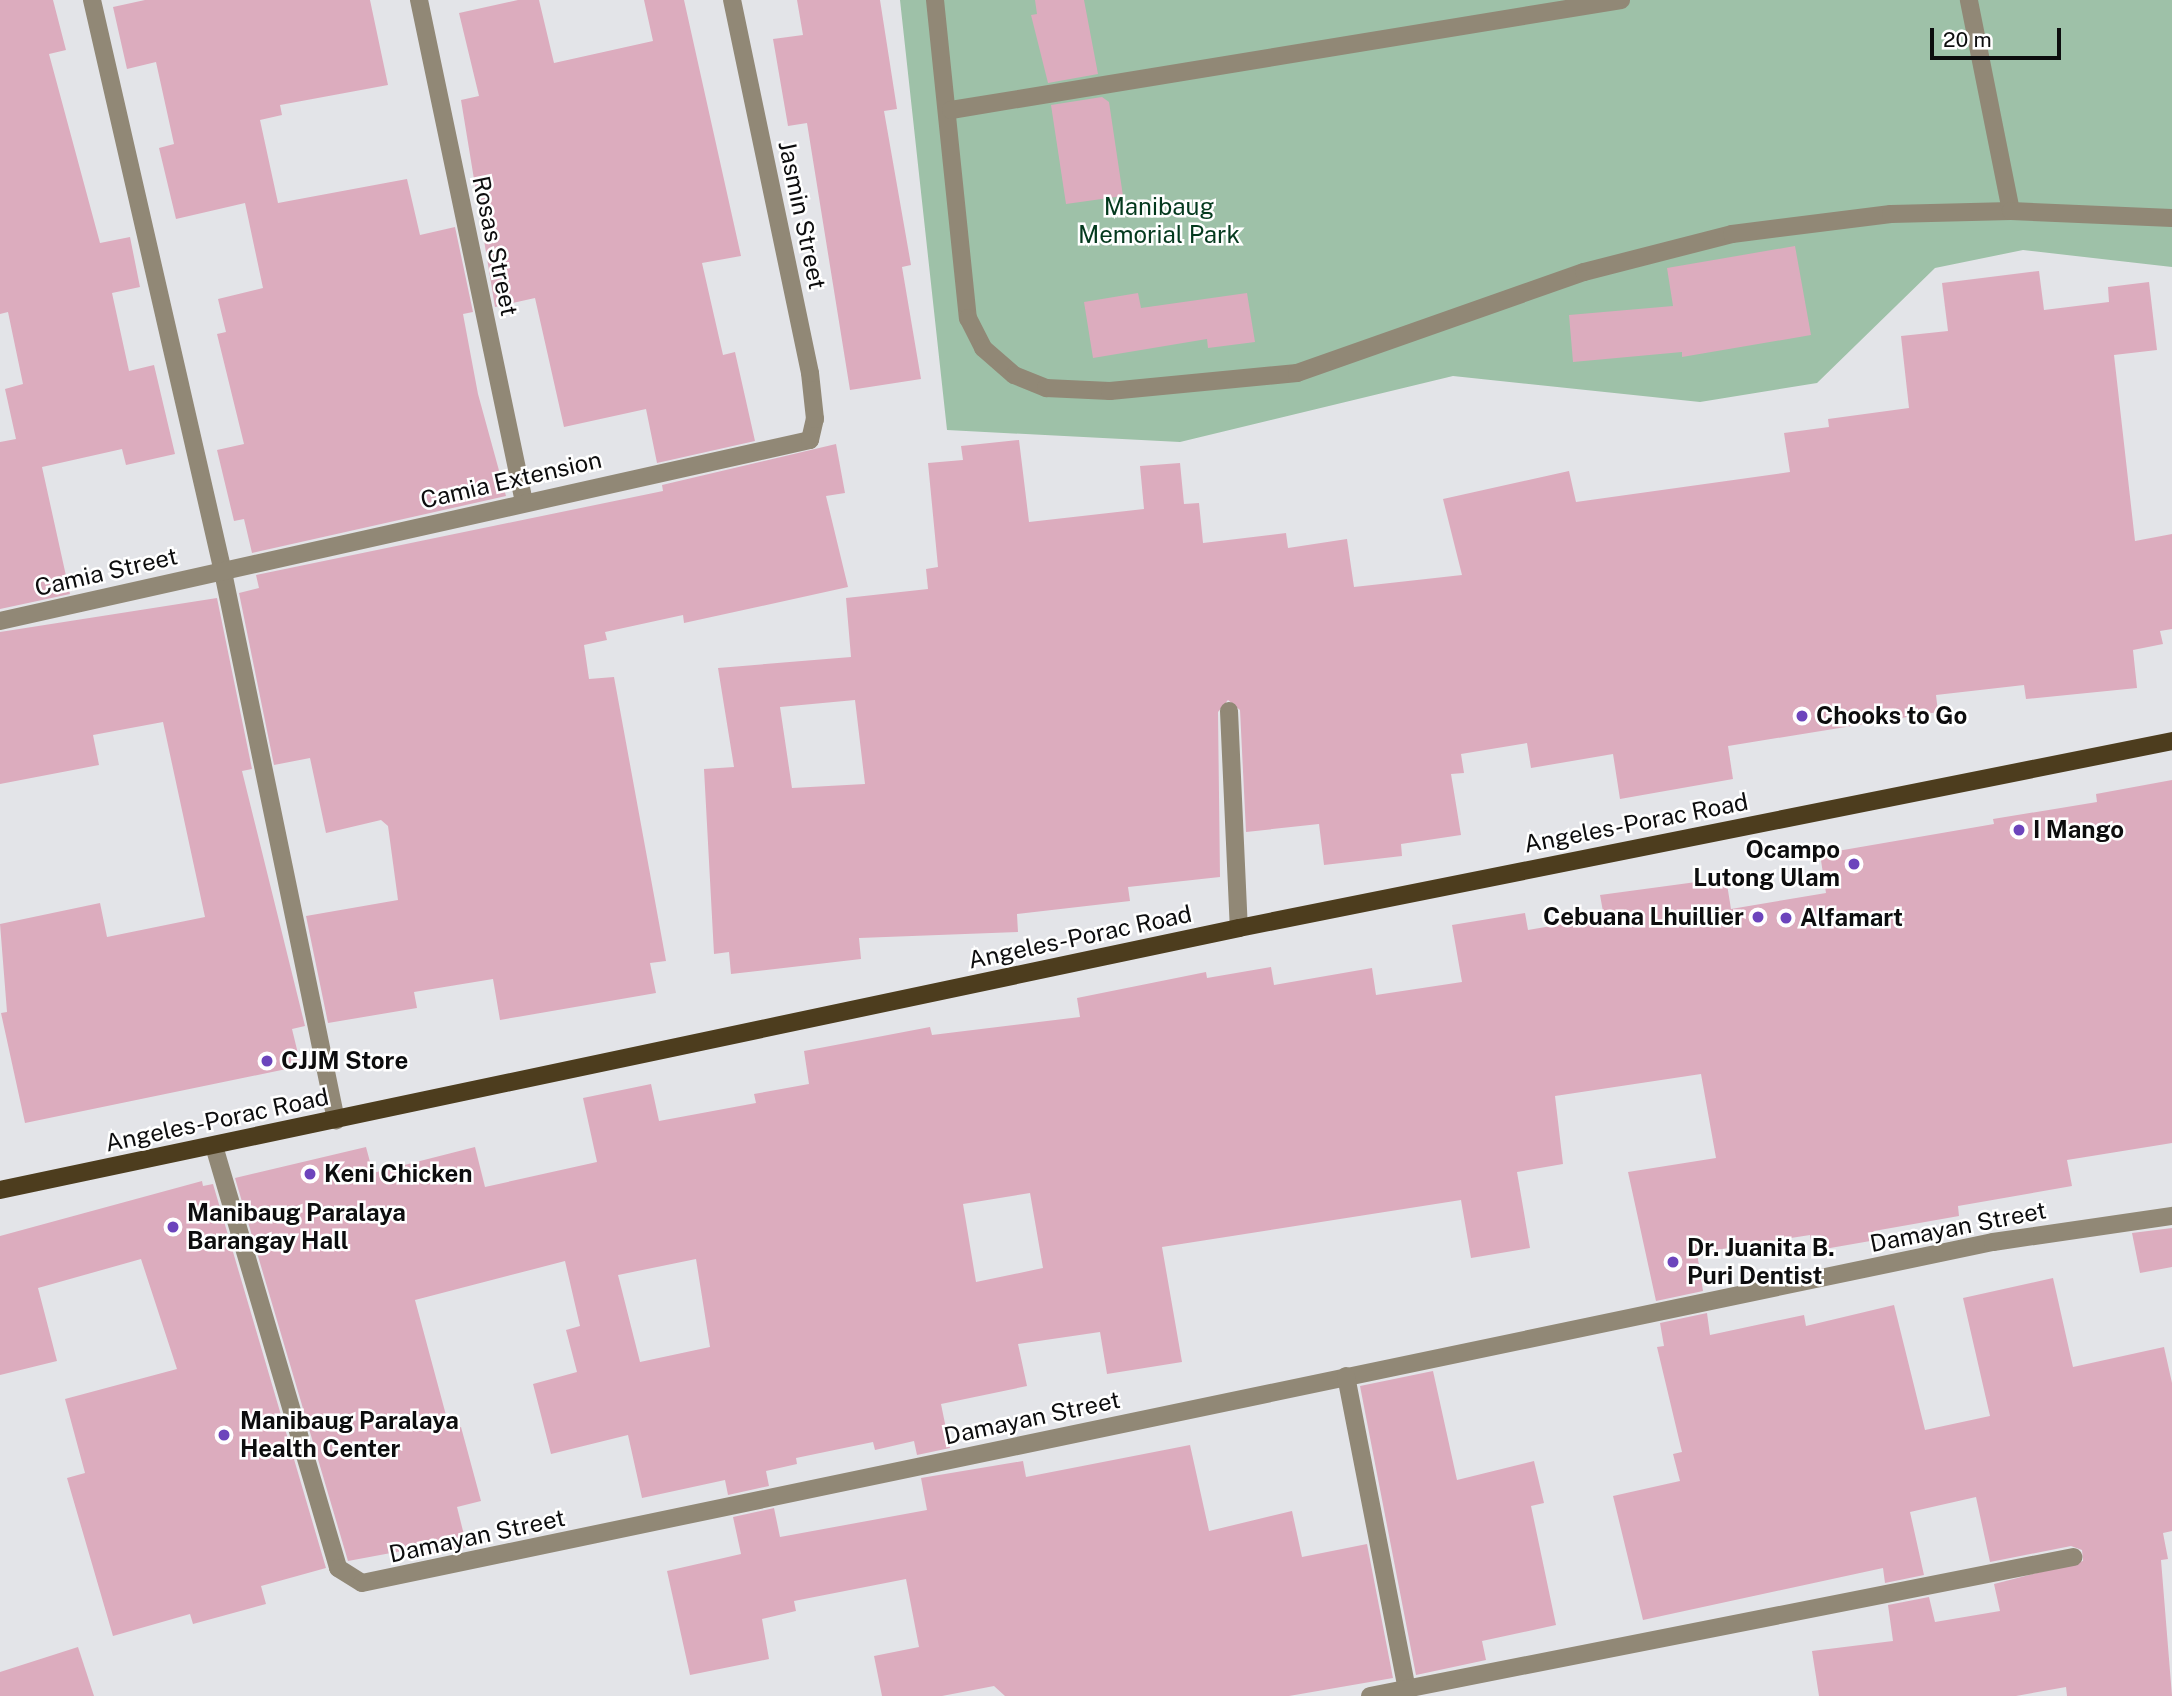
<!DOCTYPE html>
<html>
<head>
<meta charset="utf-8">
<style>
	body { margin:0 }
	#map { position:relative; width:2172px; height:1696px; overflow:hidden; background:#e3e4e8; font-family:"Public Sans",sans-serif }
	div>[style] { position:absolute }
	.green>* { inset:0; background:#9ec1a8 }
	.building>* { inset:0; background:#dcacbe }
	.minor>* { height:18px; margin:-9px; padding:0 9px; transform-origin:9px; border-radius:9px; background:#918876 }
	.major>* { height:18px; margin:-9px; padding:0 9px; transform-origin:9px; border-radius:9px; background:#4d3d1e }
	.dots>* { width:19px; height:19px; translate:-50% -50%; box-sizing:border-box; border:4px solid #fff; border-radius:50% }
	span { translate:-50% -50%; white-space:nowrap; text-align:center; line-height:1.15; -webkit-text-stroke:5px #fff; paint-order:stroke }
	.park-label { font-size:24px; color:#03391d }
	.street-label { font-size:24px; color:#0d0d0e }
	.poi-label { font-size:24px; color:#0d0d0e; font-weight:700 }
	.left { translate:0 -50%; text-align:left }
	.right { translate:-100% -50%; text-align:right }
	.scale { position:absolute; left:1930px; top:28px; width:131px; height:32px; box-sizing:border-box; border:4px solid #0d0d0e; border-top:0; padding-left:9px; font-size:21px; line-height:24px; white-space:nowrap; color:#0d0d0e; -webkit-text-stroke:5px #fff; paint-order:stroke }
</style>
</head>
<body>
<div id="map">
	<div class="green">
		<div style="clip-path:polygon(900px 0,2172px 0,2172px 267px,2023px 250px,1935px 268px,1817px 383px,1700px 402px,1453px 376px,1180px 442px,947px 430px)"></div>
	</div>
	<div class="building">
		<div style="clip-path:polygon(0 0,53px 0,66px 50px,49px 54px,100px 243px,130px 237px,140px 287px,112px 293px,129px 371px,154px 365px,175px 454px,126px 465px,122px 449px,42px 467px,70px 594px,0 609px,0 442px,16px 439px,5px 389px,23px 384px,8px 312px,0 314px)"></div>
		<div style="clip-path:polygon(145px 0,370px 0,388px 85px,280px 105px,282px 115px,260px 120px,278px 203px,407px 179px,420px 235px,455px 227px,473px 312px,463px 314px,478px 394px,506px 496px,252px 553px,244px 519px,234px 521px,217px 450px,244px 444px,217px 334px,226px 332px,218px 299px,263px 288px,245px 203px,176px 219px,159px 148px,174px 144px,156px 62px,127px 69px,113px 7px)"></div>
		<div style="clip-path:polygon(518px 0,539px 0,554px 63px,653px 41px,644px 0,684px 0,741px 256px,702px 263px,723px 355px,735px 352px,755px 441px,657px 463px,646px 409px,564px 427px,535px 298px,495px 307px,461px 100px,479px 96px,459px 13px)"></div>
		<div style="clip-path:polygon(797px 0,880px 0,897px 109px,884px 111px,911px 265px,902px 267px,921px 379px,850px 390px,807px 123px,788px 126px,773px 39px,803px 35px)"></div>
		<div style="clip-path:polygon(1035px 0,1084px 0,1098px 74px,1048px 83px,1031px 15px,1037px 14px)"></div>
		<div style="clip-path:polygon(1102px 97px,1109px 102px,1123px 196px,1066px 204px,1051px 105px)"></div>
		<div style="clip-path:polygon(1795px 246px,1811px 335px,1682px 357px,1682px 352px,1573px 362px,1569px 315px,1673px 306px,1667px 268px)"></div>
		<div style="clip-path:polygon(evenodd,2039px 271px,2044px 310px,2109px 302px,2108px 287px,2149px 282px,2157px 350px,2114px 355px,2135px 541px,2172px 534px,2172px 629px,2160px 631px,2163px 644px,2133px 650px,2137px 688px,2026px 699px,2024px 685px,1936px 695px,1938px 712px,1728px 746px,1733px 779px,1620px 799px,1613px 754px,1531px 768px,1527px 743px,1461px 754px,1464px 773px,1451px 774px,1461px 835px,1401px 844px,1402px 856px,1324px 865px,1319px 824px,1246px 832px,1240px 710px,1228px 700px,1218px 712px,1220px 877px,1128px 887px,1130px 901px,1017px 914px,1018px 932px,859px 938px,861px 959px,731px 974px,729px 952px,714px 954px,704px 769px,734px 767px,718px 668px,851px 657px,846px 598px,928px 589px,926px 569px,938px 567px,928px 463px,963px 460px,961px 446px,1019px 440px,1029px 522px,1144px 509px,1140px 466px,1180px 463px,1184px 504px,1199px 503px,1203px 543px,1286px 533px,1288px 548px,1347px 539px,1354px 587px,1462px 575px,1443px 499px,1569px 471px,1576px 502px,1790px 472px,1784px 433px,1829px 427px,1828px 419px,1909px 408px,1901px 336px,1948px 331px,1942px 283px,2039px 271px,855px 700px,865px 784px,792px 788px,780px 707px,855px 700px)"></div>
		<div style="clip-path:polygon(1138px 293px,1141px 308px,1247px 293px,1255px 342px,1208px 348px,1207px 339px,1093px 358px,1084px 302px)"></div>
		<div style="clip-path:polygon(836px 444px,845px 493px,826px 496px,848px 587px,684px 623px,683px 615px,605px 632px,607px 640px,584px 645px,589px 679px,614px 677px,666px 961px,650px 963px,656px 993px,500px 1020px,493px 979px,414px 992px,417px 1008px,328px 1023px,306px 916px,398px 900px,388px 826px,381px 820px,326px 833px,310px 758px,274px 765px,239px 593px,259px 588px,256px 575px,663px 491px,662px 485px)"></div>
		<div style="clip-path:polygon(217px 598px,252px 769px,242px 771px,305px 1026px,292px 1029px,301px 1066px,25px 1123px,1px 1013px,7px 1012px,0 924px,100px 903px,107px 937px,205px 917px,163px 722px,93px 735px,99px 765px,0 784px,0 632px)"></div>
		<div style="clip-path:polygon(evenodd,2172px 780px,2172px 1143px,2067px 1160px,2072px 1186px,1958px 1206px,1959px 1216px,1874px 1231px,1876px 1240px,1813px 1251px,1810px 1235px,1697px 1253px,1703px 1291px,1656px 1301px,1628px 1172px,1716px 1158px,1701px 1074px,1555px 1096px,1563px 1164px,1517px 1172px,1530px 1248px,1471px 1258px,1461px 1200px,1162px 1247px,1182px 1362px,1107px 1374px,1100px 1332px,1018px 1344px,1027px 1386px,941px 1404px,950px 1448px,917px 1455px,914px 1441px,875px 1450px,873px 1442px,796px 1458px,797px 1464px,766px 1471px,769px 1486px,728px 1495px,725px 1480px,642px 1498px,628px 1435px,551px 1454px,533px 1384px,577px 1372px,566px 1330px,580px 1326px,565px 1261px,415px 1300px,450px 1430px,461px 1427px,481px 1501px,457px 1507px,467px 1547px,410px 1561px,407px 1550px,348px 1561px,235px 1178px,366px 1147px,373px 1173px,475px 1147px,485px 1187px,597px 1162px,583px 1098px,651px 1084px,659px 1121px,756px 1103px,754px 1094px,809px 1084px,804px 1051px,930px 1027px,932px 1035px,1080px 1017px,1077px 998px,1206px 972px,1207px 978px,1271px 967px,1274px 985px,1372px 968px,1376px 995px,1462px 982px,1452px 925px,1525px 913px,1528px 930px,1604px 917px,1600px 895px,1726px 878px,1731px 909px,1826px 893px,1820px 854px,1994px 824px,1993px 819px,2097px 802px,2096px 794px,2172px 780px,1030px 1193px,1043px 1268px,976px 1282px,963px 1204px,1030px 1193px,2172px 780px,696px 1259px,710px 1347px,640px 1362px,618px 1275px,696px 1259px)"></div>
		<div style="clip-path:polygon(202px 1181px,203px 1186px,213px 1184px,326px 1568px,261px 1586px,266px 1604px,193px 1624px,190px 1614px,113px 1636px,67px 1478px,85px 1473px,65px 1399px,177px 1369px,141px 1259px,38px 1288px,57px 1361px,0 1375px,0 1236px)"></div>
		<div style="clip-path:polygon(2172px 1228px,2172px 1267px,2140px 1273px,2132px 1233px)"></div>
		<div style="clip-path:polygon(2053px 1278px,2073px 1367px,2164px 1347px,2172px 1383px,2172px 1531px,2163px 1533px,2168px 1559px,2161px 1560px,2172px 1696px,2067px 1696px,2066px 1687px,2016px 1696px,1819px 1696px,1812px 1651px,1893px 1641px,1888px 1605px,1929px 1597px,1935px 1622px,2000px 1611px,1994px 1584px,2083px 1561px,2082px 1550px,2071px 1546px,1990px 1562px,1976px 1497px,1910px 1512px,1924px 1575px,1885px 1583px,1883px 1568px,1643px 1620px,1613px 1496px,1680px 1481px,1673px 1454px,1682px 1452px,1657px 1347px,1664px 1346px,1660px 1323px,1707px 1313px,1710px 1335px,1804px 1315px,1806px 1326px,1894px 1305px,1925px 1430px,1990px 1416px,1963px 1298px)"></div>
		<div style="clip-path:polygon(1433px 1371px,1457px 1480px,1534px 1461px,1544px 1503px,1531px 1506px,1556px 1625px,1482px 1641px,1486px 1660px,1416px 1675px,1360px 1386px)"></div>
		<div style="clip-path:polygon(1190px 1445px,1209px 1531px,1292px 1511px,1302px 1557px,1367px 1544px,1393px 1678px,1289px 1696px,1005px 1696px,994px 1686px,942px 1696px,882px 1696px,874px 1656px,919px 1647px,906px 1579px,794px 1601px,796px 1611px,762px 1619px,769px 1659px,690px 1675px,667px 1571px,741px 1554px,733px 1517px,774px 1508px,780px 1537px,927px 1510px,921px 1478px,1023px 1461px,1026px 1477px)"></div>
		<div style="clip-path:polygon(78px 1647px,94px 1696px,0 1696px,0 1672px)"></div>
	</div>
	<div class="minor">
		<div style="left:92px;top:0;width:587px;rotate:77.1deg"></div>
		<div style="left:223px;top:572px;width:560px;rotate:78.35deg"></div>
		<div style="left:419px;top:0;width:513px;rotate:78.19deg"></div>
		<div style="left:935px;top:0;width:320px;rotate:84.1deg"></div>
		<div style="left:968px;top:318px;width:34px;rotate:63deg"></div>
		<div style="left:983px;top:348px;width:41px;rotate:41.1deg"></div>
		<div style="left:1014px;top:375px;width:35px;rotate:22deg"></div>
		<div style="left:1046px;top:388px;width:64px;rotate:2.7deg"></div>
		<div style="left:1110px;top:391px;width:188px;rotate:-5.5deg"></div>
		<div style="left:1297px;top:373px;width:304px;rotate:-19.4deg"></div>
		<div style="left:1584px;top:272px;width:153px;rotate:-14.4deg"></div>
		<div style="left:1732px;top:234px;width:160px;rotate:-7.2deg"></div>
		<div style="left:1891px;top:214px;width:120px;rotate:-1.4deg"></div>
		<div style="left:2011px;top:211px;width:215px;rotate:-101.3deg"></div>
		<div style="left:951px;top:110px;width:679px;rotate:-9.32deg"></div>
		<div style="left:2011px;top:211px;width:161px;rotate:2.5deg"></div>
		<div style="left:0;top:621px;width:830px;rotate:-12.6deg"></div>
		<div style="left:810px;top:440px;width:22px;rotate:-77deg"></div>
		<div style="left:815px;top:419px;width:46px;rotate:-96.2deg"></div>
		<div style="left:810px;top:373px;width:381px;rotate:-101.8deg"></div>
		<div style="left:1229px;top:711px;width:217px;rotate:87.4deg"></div>
		<div style="left:214px;top:1146px;width:440px;rotate:73.6deg"></div>
		<div style="left:338px;top:1568px;width:28px;rotate:32deg"></div>
		<div style="left:362px;top:1583px;width:1666px;rotate:-11.81deg"></div>
		<div style="left:1993px;top:1242px;width:181px;rotate:-8.3deg"></div>
		<div style="left:1346px;top:1376px;width:319px;rotate:79deg"></div>
		<div style="left:1370px;top:1696px;width:717px;rotate:-11.18deg"></div>
	</div>
	<div class="major">
		<div style="left:0;top:1190px;width:1266px;rotate:-11.94deg"></div>
		<div style="left:1239px;top:928px;width:952px;rotate:-11.33deg"></div>
	</div>
	<div class="dots">
		<div style="left:1802px;top:716px;background:#6c44bc"></div>
		<div style="left:2019px;top:830px;background:#6c44bc"></div>
		<div style="left:1854px;top:864px;background:#6c44bc"></div>
		<div style="left:1758px;top:917px;background:#6c44bc"></div>
		<div style="left:1786px;top:918px;background:#6c44bc"></div>
		<div style="left:267px;top:1061px;background:#6c44bc"></div>
		<div style="left:310px;top:1174px;background:#6c44bc"></div>
		<div style="left:173px;top:1227px;background:#6c44bc"></div>
		<div style="left:1673px;top:1262px;background:#6c44bc"></div>
		<div style="left:224px;top:1435px;background:#6c44bc"></div>
	</div>
	<div class="park-label">
		<span style="left:1159px;top:221px">Manibaug<br>Memorial Park</span>
	</div>
	<div class="street-label">
		<span style="left:802px;top:215px;rotate:78deg">Jasmin Street</span>
		<span style="left:495px;top:246px;rotate:78deg">Rosas Street</span>
		<span style="left:511px;top:480px;rotate:-13deg">Camia Extension</span>
		<span style="left:106px;top:572px;rotate:-13deg">Camia Street</span>
		<span style="left:1636px;top:823px;rotate:-11deg">Angeles-Porac Road</span>
		<span style="left:1080px;top:937px;rotate:-12deg">Angeles-Porac Road</span>
		<span style="left:217px;top:1120px;rotate:-12deg">Angeles-Porac Road</span>
		<span style="left:1958px;top:1227px;rotate:-11deg">Damayan Street</span>
		<span style="left:1032px;top:1418px;rotate:-12deg">Damayan Street</span>
		<span style="left:477px;top:1536px;rotate:-12deg">Damayan Street</span>
	</div>
	<div class="poi-label">
		<span class="left" style="left:1816px;top:716px">Chooks to Go</span>
		<span class="left" style="left:2033px;top:830px">I Mango</span>
		<span class="right" style="left:1840px;top:864px">Ocampo<br>Lutong Ulam</span>
		<span class="right" style="left:1744px;top:917px">Cebuana Lhuillier</span>
		<span class="left" style="left:1800px;top:918px">Alfamart</span>
		<span class="left" style="left:281px;top:1061px">CJJM Store</span>
		<span class="left" style="left:324px;top:1174px">Keni Chicken</span>
		<span class="left" style="left:187px;top:1227px">Manibaug Paralaya<br>Barangay Hall</span>
		<span class="left" style="left:1687px;top:1262px">Dr. Juanita B.<br>Puri Dentist</span>
		<span class="left" style="left:240px;top:1435px">Manibaug Paralaya<br>Health Center</span>
	</div>
	<div class="scale">20 m</div>
</div>
</body>
</html>
